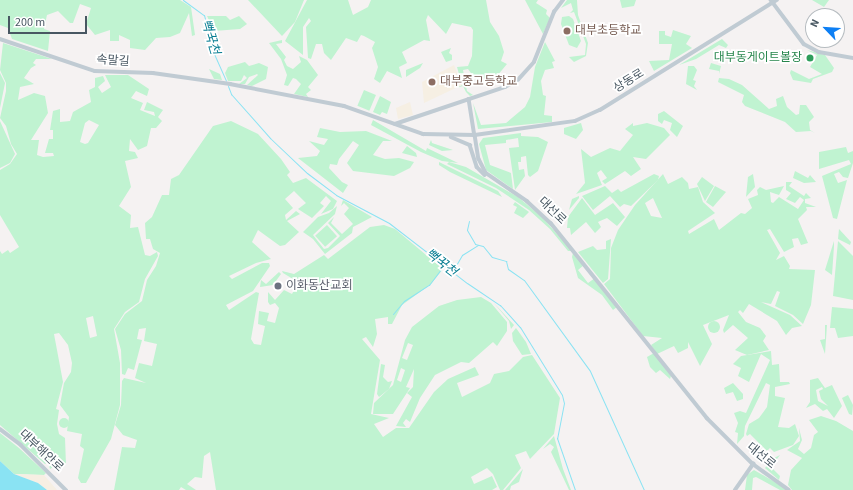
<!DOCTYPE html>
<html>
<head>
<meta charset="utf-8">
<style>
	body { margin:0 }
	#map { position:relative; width:853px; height:490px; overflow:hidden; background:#f5f2f2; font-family:"Source Sans 3","Noto Sans KR",sans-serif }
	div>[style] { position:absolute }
	.green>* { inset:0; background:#c0f3d1; transform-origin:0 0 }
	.round { border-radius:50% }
	.sand>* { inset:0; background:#f6efe3 }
	.water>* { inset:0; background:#8ae3f3 }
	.stream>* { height:1px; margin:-0.5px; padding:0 0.5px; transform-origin:0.5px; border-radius:0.5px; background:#8ae3f3 }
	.minor>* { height:3.5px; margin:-1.75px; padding:0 1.75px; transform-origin:1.75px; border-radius:1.75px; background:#c0cbd3 }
	.dots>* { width:11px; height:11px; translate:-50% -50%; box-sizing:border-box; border:2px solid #fff; border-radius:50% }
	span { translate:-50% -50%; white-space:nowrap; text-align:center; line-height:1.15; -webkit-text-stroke:3.5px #fff; paint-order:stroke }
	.education-label { font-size:12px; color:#785e54 }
	.left { translate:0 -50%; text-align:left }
	.leisure-label { font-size:12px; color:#27864d }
	.right { translate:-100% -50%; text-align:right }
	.street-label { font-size:12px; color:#485762 }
	.worship-label { font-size:12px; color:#5b616d }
	.water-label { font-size:13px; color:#057c91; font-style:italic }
	.north { position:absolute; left:805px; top:8px; width:40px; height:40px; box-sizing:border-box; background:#fff; border:1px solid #b6bcc0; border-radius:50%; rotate:295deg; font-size:11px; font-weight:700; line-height:16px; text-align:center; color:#485762 }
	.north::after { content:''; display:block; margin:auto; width:14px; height:18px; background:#0d7ff4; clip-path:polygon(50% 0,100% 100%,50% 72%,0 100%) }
	.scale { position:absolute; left:8px; top:16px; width:79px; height:18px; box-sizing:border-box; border:2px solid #485762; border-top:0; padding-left:5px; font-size:12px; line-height:14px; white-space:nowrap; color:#485762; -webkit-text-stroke:3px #fff; paint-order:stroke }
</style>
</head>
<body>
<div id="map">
	<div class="green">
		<div style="clip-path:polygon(0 0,180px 0,191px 7px,195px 35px,192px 36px,189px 13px,180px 33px,170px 37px,156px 38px,145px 50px,130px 48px,130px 40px,119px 35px,119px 41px,110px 41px,110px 30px,95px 35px,86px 24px,91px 8px,80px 4px,73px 23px,70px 23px,58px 11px,47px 15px,44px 29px,50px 31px,48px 51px,12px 39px,8px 28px,0 25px)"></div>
		<div style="clip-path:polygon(248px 0,304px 0,295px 22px,282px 36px)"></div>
		<div style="clip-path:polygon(307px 0,348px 0,353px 15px,368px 7px,371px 0,486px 0,490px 22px,499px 36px,504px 52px,501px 61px,507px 64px,492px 82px,487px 84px,476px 80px,468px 69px,463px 70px,467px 91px,473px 95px,470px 96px,466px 92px,463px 86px,456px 88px,462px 85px,457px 67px,468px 66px,472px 56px,473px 30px,471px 27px,452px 23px,446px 34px,428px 15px,426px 20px,430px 41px,424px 40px,402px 52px,407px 63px,399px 67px,402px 78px,387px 71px,380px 83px,374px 79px,378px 67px,372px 48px,375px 42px,364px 36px,361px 35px,357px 42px,346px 38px,331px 60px,324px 53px,322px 44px,316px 44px,311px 59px,308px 58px,306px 27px,311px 21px,309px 18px,303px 27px,303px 55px,285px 41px)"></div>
		<div style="clip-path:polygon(525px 0,538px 0,536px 3px,547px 10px,546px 14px,550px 18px,543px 34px)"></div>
		<div style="clip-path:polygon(567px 0,577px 0,578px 15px,588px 43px,586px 56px,574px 62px,569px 57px,585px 55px,586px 44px,574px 12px,570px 13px,573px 10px,571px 3px,561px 8px)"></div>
		<div style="clip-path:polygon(620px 0,636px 0,634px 6px,622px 8px)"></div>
		<div style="clip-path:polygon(812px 0,829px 0,824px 7px)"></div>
		<div style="clip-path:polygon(207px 16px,226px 16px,230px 20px,239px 16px,247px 24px,240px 29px,214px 31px)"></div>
		<div style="clip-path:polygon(569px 16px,573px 19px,581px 41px,577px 48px,569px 45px,561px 24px,562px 17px)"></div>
		<div style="clip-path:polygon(673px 30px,691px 36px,686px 44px,692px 48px,654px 71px,649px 61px,669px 60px,672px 44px,659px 44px,659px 31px,665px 31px,665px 35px,671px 37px)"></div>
		<div style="clip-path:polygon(722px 39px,728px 45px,726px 48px,719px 45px,696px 59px,679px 65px)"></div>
		<div style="clip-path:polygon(282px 40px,282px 43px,276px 44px,286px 57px,284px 60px,287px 66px,293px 69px,301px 62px,299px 56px,307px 60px,318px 75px,308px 87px,311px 90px,306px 94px,308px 97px,294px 94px,301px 84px,296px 79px,293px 78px,288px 86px,284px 85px,287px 75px,281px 59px,269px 43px)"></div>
		<div style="clip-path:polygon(545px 42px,555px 61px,552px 62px,554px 68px,545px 70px,541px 81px,543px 95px,546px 96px,544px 115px,552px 116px,552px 122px,478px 129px,473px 103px,481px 125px,506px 123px,525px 107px,530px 97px,535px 67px)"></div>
		<div style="clip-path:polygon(evenodd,3px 43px,52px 59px,36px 59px,33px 63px,36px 65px,31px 68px,24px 78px,34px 84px,20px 87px,18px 100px,34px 93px,45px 96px,48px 113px,31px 140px,39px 140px,37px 155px,43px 157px,54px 156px,53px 153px,45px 153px,49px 139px,53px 139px,53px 130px,50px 130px,53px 111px,60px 109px,60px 122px,70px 121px,73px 112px,91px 102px,89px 90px,95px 87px,95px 78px,103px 76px,105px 81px,98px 87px,102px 93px,111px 87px,105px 75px,128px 75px,149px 89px,147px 96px,136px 91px,131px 98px,143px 103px,140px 110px,155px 116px,154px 112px,144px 110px,147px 102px,163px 110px,158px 117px,162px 121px,156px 128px,151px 128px,147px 146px,138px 150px,130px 139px,129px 151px,135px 152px,138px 158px,125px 161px,131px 187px,119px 206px,131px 215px,130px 228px,138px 227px,145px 255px,150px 256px,157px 252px,158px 256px,145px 279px,139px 302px,125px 312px,114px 329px,120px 363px,120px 405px,111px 439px,86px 483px,81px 483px,78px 478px,84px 449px,80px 446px,82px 434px,67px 431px,69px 417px,60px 405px,64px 383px,71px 372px,72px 363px,68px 345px,59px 333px,54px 334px,63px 382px,56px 409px,59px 410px,57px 424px,59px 434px,65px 438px,66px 465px,59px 463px,50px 469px,48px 462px,45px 464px,0 425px,0 251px,2px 254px,8px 250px,10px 253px,19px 247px,0 215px,0 170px,10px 164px,17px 154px,11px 144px,6px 126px,0 118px,6px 91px,6px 83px,0 70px,3px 43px,89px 120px,99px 125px,88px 143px,85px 144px,80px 142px,85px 123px,89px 120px,3px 43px,93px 316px,97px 336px,90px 338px,86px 318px,93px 316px)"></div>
		<div style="clip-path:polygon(451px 48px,449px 53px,452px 55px,452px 60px,446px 62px,441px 52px)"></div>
		<div style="clip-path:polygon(807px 50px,825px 55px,834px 68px,832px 72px,813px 79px,811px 83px,793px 80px,790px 73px,791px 70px,809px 79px,822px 74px,810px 67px,817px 55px)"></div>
		<div style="clip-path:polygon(245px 62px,249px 66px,259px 63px,268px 67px,266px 79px,252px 86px,247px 85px,258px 75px,257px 74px,249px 77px,245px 84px,239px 84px,247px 78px,244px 75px,241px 81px,228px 81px,225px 73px,228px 67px)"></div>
		<div style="clip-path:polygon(423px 63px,420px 68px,406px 77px,406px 70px)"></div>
		<div style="clip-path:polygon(711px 63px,721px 66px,719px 74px,719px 71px,709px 69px)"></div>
		<div style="clip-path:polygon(688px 66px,694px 66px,697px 70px,693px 80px,696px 81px,694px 86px,697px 90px,686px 84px)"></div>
		<div style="clip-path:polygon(209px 69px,220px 74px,222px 80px,214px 79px)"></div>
		<div style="clip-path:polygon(0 73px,5px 83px,0 108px)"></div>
		<div style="clip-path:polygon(719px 78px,729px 79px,742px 85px,769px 109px,777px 106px,776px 99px,783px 96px,787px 107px,796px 115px,799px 114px,800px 105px,806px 105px,814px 117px,809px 122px,810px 130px,815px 133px,811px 131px,796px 132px,785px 122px,745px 106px,742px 102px,744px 95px,718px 82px)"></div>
		<div style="left:364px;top:90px;width:13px;height:17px;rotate:23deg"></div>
		<div style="clip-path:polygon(380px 96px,391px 102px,387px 114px,382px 112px,380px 115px,373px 112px)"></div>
		<div style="clip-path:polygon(664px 111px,683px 126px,677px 137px,670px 130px,672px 123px,664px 120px,662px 124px,658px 121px,658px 114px)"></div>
		<div style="clip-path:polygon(373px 120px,426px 151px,427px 148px,458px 163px,442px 161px,421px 152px,371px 125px)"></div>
		<div style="clip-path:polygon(0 121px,15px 154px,10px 163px,0 168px)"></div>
		<div style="clip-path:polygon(231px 121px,258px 134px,281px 159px,290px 172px,287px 175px,293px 183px,306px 178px,337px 201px,333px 209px,321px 214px,331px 201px,326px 196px,320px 203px,324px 206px,312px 218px,298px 209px,306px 203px,294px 191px,285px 199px,293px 208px,285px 215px,286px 220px,296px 211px,300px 214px,287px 221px,299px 232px,285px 245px,280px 246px,258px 230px,252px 242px,271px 259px,256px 263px,229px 276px,232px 279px,262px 263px,269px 263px,270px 266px,253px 291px,226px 305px,229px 310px,256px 292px,259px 293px,251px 339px,254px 344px,261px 345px,265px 326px,258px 324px,259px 311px,269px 313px,267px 321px,275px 323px,279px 308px,275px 303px,270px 305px,268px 302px,268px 292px,275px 300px,284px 290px,292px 294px,298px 282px,283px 273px,282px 271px,294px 274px,324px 255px,328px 259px,370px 227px,384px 225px,395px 229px,443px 269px,431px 284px,402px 305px,392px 324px,388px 324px,388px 317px,375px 319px,377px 334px,373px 347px,366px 337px,362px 339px,380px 360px,371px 414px,389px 418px,374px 424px,383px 437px,396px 428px,409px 428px,434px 392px,448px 379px,475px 367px,479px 375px,457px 383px,462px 397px,490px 383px,494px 374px,509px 371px,523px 357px,532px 355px,560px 398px,554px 434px,530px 459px,526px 451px,515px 455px,521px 468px,503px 490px,500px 490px,493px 474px,487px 468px,471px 477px,474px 484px,492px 476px,497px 487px,492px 490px,216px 490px,210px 452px,204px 456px,202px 478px,195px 477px,187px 484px,196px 490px,186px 490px,181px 487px,179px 490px,114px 490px,122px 447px,135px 448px,137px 440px,123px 435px,115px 425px,121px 405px,122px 381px,124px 378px,146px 383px,135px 378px,139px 363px,152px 366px,157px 344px,144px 341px,146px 328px,139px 329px,137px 339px,142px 340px,134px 370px,128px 368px,125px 375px,122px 374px,121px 350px,115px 329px,125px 314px,142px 301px,147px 280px,156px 266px,160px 253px,153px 249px,150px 239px,146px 239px,145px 223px,152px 217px,162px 195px,169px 195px,171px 179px,179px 175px,213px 126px)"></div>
		<div style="clip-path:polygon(581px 123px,583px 130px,576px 139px,564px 134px,564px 128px)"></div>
		<div style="clip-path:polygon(633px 123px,633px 126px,647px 123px,664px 128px,670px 135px,646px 159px,633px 157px,641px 169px,631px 176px,625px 171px,605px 184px,602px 181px,607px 178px,601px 170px,597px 173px,602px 185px,576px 194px,585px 183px,581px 149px,591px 157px,610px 148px,620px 151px,633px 135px,625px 129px)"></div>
		<div style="clip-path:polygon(320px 128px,340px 132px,366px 131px,392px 141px,383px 141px,373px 155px,385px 159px,399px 158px,414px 162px,410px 168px,394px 176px,353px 171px,347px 163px,359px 145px,353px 141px,339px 159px,337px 165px,330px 164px,329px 168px,342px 182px,348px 185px,343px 193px,298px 158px,317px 156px,320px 151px,309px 141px,324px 145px,328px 139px,317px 137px)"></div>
		<div style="clip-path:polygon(521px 133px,521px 136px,538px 137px,548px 142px,538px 171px,530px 177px,528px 175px,526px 156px,521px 157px,521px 162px,518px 162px,519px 170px,524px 169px,525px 176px,515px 190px,509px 148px,519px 147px,518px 138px,506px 140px,506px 143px,485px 145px,490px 165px,511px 173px,513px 189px,486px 170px,479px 144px,483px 138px)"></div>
		<div style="clip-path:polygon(431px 140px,432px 143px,453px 150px,442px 151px,429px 145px)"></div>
		<div style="clip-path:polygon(407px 146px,416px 153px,417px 157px,402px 153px)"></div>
		<div style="clip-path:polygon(846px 147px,848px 153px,853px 151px,853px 163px,848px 178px,843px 177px,839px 172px,834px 174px,838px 183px,847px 180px,837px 219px,833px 218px,822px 176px,851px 164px,849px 160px,819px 169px,819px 152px)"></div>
		<div style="clip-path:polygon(439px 162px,498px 191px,502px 197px,450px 172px,439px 165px)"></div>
		<div style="clip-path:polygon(449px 162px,466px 167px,518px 197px,543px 218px,572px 251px,568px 251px,550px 229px,529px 210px,496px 188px,447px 164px)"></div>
		<div style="clip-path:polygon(795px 171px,808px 178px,810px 175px,816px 182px,804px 183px,793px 178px)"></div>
		<div style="clip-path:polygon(654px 174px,659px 176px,658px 180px,631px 206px,624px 204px,620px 207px,610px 196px,593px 210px,582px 196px,605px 186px,612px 193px,618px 189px,621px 192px)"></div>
		<div style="clip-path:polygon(evenodd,663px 174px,668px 184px,682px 177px,688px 183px,689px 189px,698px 187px,703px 202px,715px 213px,688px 231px,689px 234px,714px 219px,719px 230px,741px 213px,745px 214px,752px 208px,748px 199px,758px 195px,757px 190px,760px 187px,766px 190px,784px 186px,779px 195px,770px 192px,771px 202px,773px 203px,779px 197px,798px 209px,804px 200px,800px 197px,795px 203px,786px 199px,791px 193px,786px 190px,786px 182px,792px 182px,789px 186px,804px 196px,806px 193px,811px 198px,805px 199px,805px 203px,816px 207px,806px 207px,807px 210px,798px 219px,808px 243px,801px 245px,798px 238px,792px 239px,794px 247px,784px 252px,770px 229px,767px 230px,780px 253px,776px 260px,784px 256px,790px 266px,789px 269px,815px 270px,811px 305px,803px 324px,793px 315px,775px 306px,780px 292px,777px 291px,771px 304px,761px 302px,790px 315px,802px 326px,792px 328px,786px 335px,777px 321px,749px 304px,743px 313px,740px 310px,738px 312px,746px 322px,760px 328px,766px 336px,763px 341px,769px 350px,747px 355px,735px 350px,748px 338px,733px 325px,724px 333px,723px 330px,729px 315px,703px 325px,712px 344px,700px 366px,688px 342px,688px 348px,678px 353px,674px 346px,657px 354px,651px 345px,662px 338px,643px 336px,604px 284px,610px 279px,611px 248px,618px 230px,635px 205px,663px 174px,653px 198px,662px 218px,651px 216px,645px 203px,653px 198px)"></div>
		<div style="clip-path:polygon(753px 174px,755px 187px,746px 197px,748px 177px)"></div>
		<div style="clip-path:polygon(702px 177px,714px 186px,705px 201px,697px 184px)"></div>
		<div style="clip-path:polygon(715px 186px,726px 192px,713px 207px,706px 202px)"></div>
		<div style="clip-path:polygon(579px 196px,579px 198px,569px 210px,572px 199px)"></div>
		<div style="clip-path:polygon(582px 198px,595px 215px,613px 203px,625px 217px,617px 226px,607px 218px,600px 221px,598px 222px,601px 227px,595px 233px,586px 222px,571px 235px,570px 228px,567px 228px,568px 217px)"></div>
		<div style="clip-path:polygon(343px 200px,372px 217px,353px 227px,352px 233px,325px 254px,313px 239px,303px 232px,318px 217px,329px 213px,337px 206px,335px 214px,313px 235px,324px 249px,328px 248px,340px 236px,328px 223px,334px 217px,331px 223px,342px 234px,353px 224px,344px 214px,349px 208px,344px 203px,341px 206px)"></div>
		<div style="clip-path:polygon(515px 202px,529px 212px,523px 218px,514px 213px,517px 207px,513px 205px)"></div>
		<div style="left:327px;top:225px;width:15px;height:16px;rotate:48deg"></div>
		<div style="clip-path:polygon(839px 229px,851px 242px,850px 245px,838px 239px)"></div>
		<div style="clip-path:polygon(611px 239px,608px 279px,603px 283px,578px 252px,593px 246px,597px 250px,606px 249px,606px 241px)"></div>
		<div style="clip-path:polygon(834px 241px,834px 246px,832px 275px,825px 270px)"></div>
		<div style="clip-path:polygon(838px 241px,853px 256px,853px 300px,833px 296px)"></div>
		<div style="clip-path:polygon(573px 253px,584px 265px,578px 270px,588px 283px,595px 278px,617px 307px,613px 310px,602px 295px,578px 278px,572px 257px)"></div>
		<div style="clip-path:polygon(279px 272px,281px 274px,273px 285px,260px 287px,261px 280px,266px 284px)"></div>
		<div style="clip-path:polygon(evenodd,481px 297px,491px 303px,507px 322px,507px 331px,497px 346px,493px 342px,469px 363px,461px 362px,435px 375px,420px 398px,410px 422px,406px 419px,403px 423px,406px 427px,396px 426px,412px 397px,407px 393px,413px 387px,414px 369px,406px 387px,410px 388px,393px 414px,373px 414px,374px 403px,393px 385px,405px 340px,412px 327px,439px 306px,457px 300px,481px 297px,408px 343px,413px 345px,407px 360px,402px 358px,408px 343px,481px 297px,401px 368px,405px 370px,401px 382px,397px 380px,401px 368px)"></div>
		<div style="clip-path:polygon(493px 302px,514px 325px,511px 329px,509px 321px)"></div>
		<div style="clip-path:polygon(832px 307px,853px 309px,853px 336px,838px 338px,835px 328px,830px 328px)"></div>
		<div class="round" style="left:708px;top:321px;width:12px;height:12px"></div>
		<div style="clip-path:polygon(825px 325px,827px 325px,825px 354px,820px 340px,825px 339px)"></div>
		<div style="clip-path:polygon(516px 328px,526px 342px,531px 354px,522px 355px,513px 341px,512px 333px)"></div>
		<div style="clip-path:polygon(771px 351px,772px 365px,779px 364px,780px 382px,789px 382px,790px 384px,775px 387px,775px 396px,785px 398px,778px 427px,789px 428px,795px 424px,799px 436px,793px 445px,774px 452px,770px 448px,767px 451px,750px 434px,747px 436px,746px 434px,749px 424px,759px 418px,767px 407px,770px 385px,766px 383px,745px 426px,744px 436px,737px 444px,738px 433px,735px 432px,738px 423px,734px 413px,740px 411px,746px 413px,770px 360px,761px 354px,749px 382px,738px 376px,741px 368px,733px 364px,741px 356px)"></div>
		<div style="clip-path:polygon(654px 353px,671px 376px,670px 379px,660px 370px,656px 373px,650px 367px,647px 357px)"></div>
		<div style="clip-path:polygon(381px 364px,385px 365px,383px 377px,388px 382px,392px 381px,389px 389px,379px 397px,377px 394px)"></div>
		<div style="clip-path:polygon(evenodd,818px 378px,825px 388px,832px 385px,842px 406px,834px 418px,827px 409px,823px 411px,815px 404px,806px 408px,810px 402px,810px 380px,818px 378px,822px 387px,823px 389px,819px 391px,821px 399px,828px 406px,818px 401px,816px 390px,822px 387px)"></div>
		<div style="clip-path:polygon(733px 383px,743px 394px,743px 399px,737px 401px,733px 392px,726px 394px,724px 388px)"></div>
		<div style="clip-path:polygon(848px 395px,853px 405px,852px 415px,849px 414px,842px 398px)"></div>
		<div style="clip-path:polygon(821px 416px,836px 421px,853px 431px,853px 490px,792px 490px,788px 485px,791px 470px,802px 458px,787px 450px,800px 441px,799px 428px,802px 440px,798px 449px,804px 454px,811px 448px,814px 435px,818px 432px,809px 420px)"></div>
		<div class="round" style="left:59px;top:418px;width:10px;height:10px"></div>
		<div style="clip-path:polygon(0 433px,19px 448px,46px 473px,44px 475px,14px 474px,0 461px)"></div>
		<div style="clip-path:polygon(554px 436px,563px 469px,571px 490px,569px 490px,551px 452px,554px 447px,550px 444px,543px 449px)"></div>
		<div style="clip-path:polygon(780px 455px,771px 467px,780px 476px,779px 480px,765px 468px,774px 458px)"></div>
		<div style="clip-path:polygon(523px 469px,519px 482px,511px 486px,510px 490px,505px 490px)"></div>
		<div style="clip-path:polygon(754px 470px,780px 485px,787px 490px,780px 490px,756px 477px,753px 478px,752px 490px,745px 490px,747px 475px)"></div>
	</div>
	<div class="sand">
		<div style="clip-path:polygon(454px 65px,462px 85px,424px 103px,422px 82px)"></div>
		<div style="clip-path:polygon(410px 102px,413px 115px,398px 119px,396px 108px)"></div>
		<div style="clip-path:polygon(14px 474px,44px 475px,57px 490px,47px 490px,38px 483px)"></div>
	</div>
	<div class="water">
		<div style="clip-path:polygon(0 461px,14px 474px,38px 483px,47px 490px,0 490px)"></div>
	</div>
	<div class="stream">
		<div style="left:183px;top:0;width:26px;rotate:36deg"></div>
		<div style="left:204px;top:15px;width:42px;rotate:75deg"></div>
		<div style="left:215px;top:56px;width:27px;rotate:66deg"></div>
		<div style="left:228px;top:86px;width:9px;rotate:69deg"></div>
		<div style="left:231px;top:94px;width:59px;rotate:48.4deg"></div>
		<div style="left:270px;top:138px;width:51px;rotate:43.4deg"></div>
		<div style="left:307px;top:173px;width:36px;rotate:37deg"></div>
		<div style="left:336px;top:195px;width:60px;rotate:27.8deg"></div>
		<div style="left:389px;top:223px;width:98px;rotate:37.6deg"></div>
		<div style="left:467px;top:283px;width:40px;rotate:34deg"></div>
		<div style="left:500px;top:305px;width:30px;rotate:48deg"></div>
		<div style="left:520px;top:327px;width:80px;rotate:58.3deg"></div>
		<div style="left:562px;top:395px;width:8px;rotate:76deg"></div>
		<div style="left:564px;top:403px;width:36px;rotate:101deg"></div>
		<div style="left:557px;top:438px;width:55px;rotate:70.9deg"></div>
		<div style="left:469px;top:221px;width:9px;rotate:103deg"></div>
		<div style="left:467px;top:230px;width:16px;rotate:60deg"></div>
		<div style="left:475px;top:244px;width:8px;rotate:14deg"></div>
		<div style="left:483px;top:246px;width:14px;rotate:51deg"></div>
		<div style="left:492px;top:257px;width:15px;rotate:16deg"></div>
		<div style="left:506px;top:261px;width:8px;rotate:76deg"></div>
		<div style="left:508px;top:269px;width:19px;rotate:35deg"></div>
		<div style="left:524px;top:280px;width:112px;rotate:54deg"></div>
		<div style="left:590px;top:371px;width:131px;rotate:65.6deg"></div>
		<div style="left:455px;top:267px;width:14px;rotate:-60deg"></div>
		<div style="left:462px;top:255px;width:19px;rotate:-32deg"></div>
		<div style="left:393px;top:314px;width:17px;rotate:-50deg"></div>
		<div style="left:404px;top:301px;width:30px;rotate:-33deg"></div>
		<div style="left:429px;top:285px;width:20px;rotate:-53deg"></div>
	</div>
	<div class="minor">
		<div style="left:771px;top:0;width:55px;rotate:53.1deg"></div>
		<div style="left:804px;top:44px;width:17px;rotate:28deg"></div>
		<div style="left:819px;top:52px;width:35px;rotate:10deg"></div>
		<div style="left:0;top:39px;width:100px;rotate:18.6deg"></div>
		<div style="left:95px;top:71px;width:58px;rotate:2deg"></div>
		<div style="left:153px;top:73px;width:78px;rotate:8.1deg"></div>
		<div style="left:230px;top:84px;width:116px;rotate:10.9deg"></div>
		<div style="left:344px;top:106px;width:84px;rotate:19.5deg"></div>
		<div style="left:423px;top:134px;width:52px;rotate:1.1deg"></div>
		<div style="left:475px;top:135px;width:24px;rotate:81deg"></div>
		<div style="left:479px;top:159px;width:16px;rotate:63deg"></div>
		<div style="left:486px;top:173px;width:50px;rotate:34.3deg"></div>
		<div style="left:527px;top:201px;width:33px;rotate:43deg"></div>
		<div style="left:551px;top:223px;width:250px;rotate:51.3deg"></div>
		<div style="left:707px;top:418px;width:65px;rotate:45deg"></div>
		<div style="left:753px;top:464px;width:44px;rotate:35.8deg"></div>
		<div style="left:469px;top:99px;width:36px;rotate:81deg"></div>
		<div style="left:475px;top:135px;width:101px;rotate:-8deg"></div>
		<div style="left:575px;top:121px;width:27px;rotate:-24deg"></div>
		<div style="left:600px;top:110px;width:208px;rotate:-31.9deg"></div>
		<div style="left:395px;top:124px;width:116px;rotate:-18.6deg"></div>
		<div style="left:505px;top:87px;width:13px;rotate:-27deg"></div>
		<div style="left:517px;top:81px;width:25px;rotate:-48deg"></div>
		<div style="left:534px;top:62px;width:54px;rotate:-68.2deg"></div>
		<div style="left:554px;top:12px;width:15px;rotate:-53deg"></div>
		<div style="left:451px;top:137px;width:21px;rotate:23deg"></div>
		<div style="left:470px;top:145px;width:23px;rotate:72deg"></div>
		<div style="left:477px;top:167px;width:11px;rotate:45deg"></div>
		<div style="left:0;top:429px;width:26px;rotate:37deg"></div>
		<div style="left:21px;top:445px;width:64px;rotate:45deg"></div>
		<div style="left:735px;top:490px;width:32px;rotate:-55deg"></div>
	</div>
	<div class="dots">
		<div style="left:567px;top:31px;background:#8d6e63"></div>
		<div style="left:810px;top:58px;background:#2e9e5b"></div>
		<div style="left:432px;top:82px;background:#8d6e63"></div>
		<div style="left:278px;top:286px;background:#6b7280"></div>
	</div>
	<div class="education-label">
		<span class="left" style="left:575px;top:31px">대부초등학교</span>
		<span class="left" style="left:440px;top:82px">대부중고등학교</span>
	</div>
	<div class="leisure-label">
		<span class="right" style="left:802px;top:58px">대부동게이트볼장</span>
	</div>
	<div class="street-label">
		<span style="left:113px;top:61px;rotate:4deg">속말길</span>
		<span style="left:629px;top:81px;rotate:-32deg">상동로</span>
		<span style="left:552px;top:211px;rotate:44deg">대선로</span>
		<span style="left:41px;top:451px;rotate:43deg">대부해안로</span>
		<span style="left:761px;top:456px;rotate:39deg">대선로</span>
	</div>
	<div class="worship-label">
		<span class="left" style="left:286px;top:286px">이화동산교회</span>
	</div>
	<div class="water-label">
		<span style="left:210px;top:37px;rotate:73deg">뻑꾹천</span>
		<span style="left:441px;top:263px;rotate:38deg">뻑꾹천</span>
	</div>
	<div class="north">N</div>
	<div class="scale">200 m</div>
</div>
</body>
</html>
